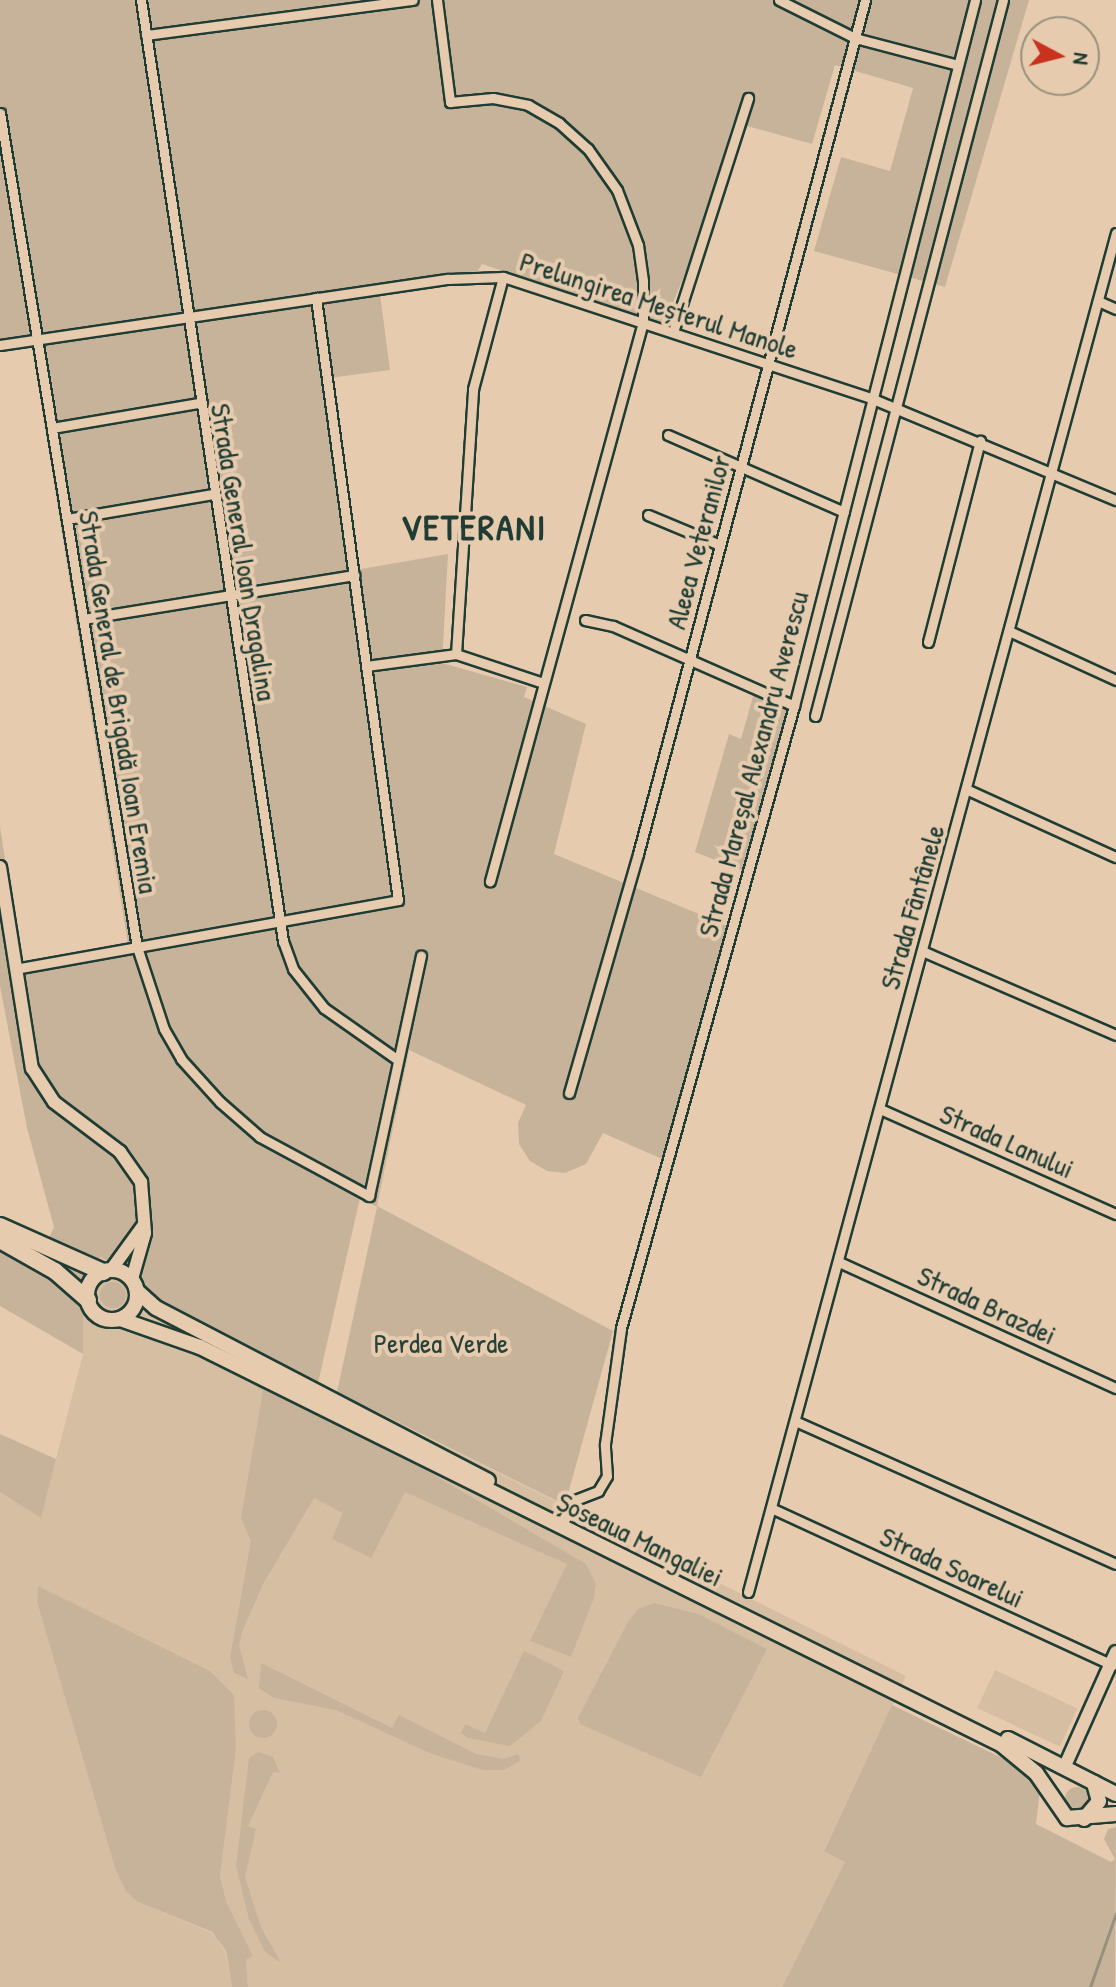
<!DOCTYPE html>
<html>
<head>
<meta charset="utf-8">
<style>
	body { margin:0 }
	#map { position:relative; width:1116px; height:1987px; overflow:hidden; background:#e7cbae; font-family:"Patrick Hand",sans-serif }
	div>[style] { position:absolute }
	.built>* { inset:0; background:#d6bea3; transform-origin:0 0 }
	.green>* { inset:0; background:#c6b39a }
	.round { border-radius:50% }
	.stream>* { height:3px; margin:-1.5px; padding:0 1.5px; transform-origin:1.5px; border-radius:1.5px; background:#96917c }
	.roads { filter:drop-shadow(2px 0 #1f3d34) drop-shadow(-2px 0 #1f3d34) drop-shadow(0 2px #1f3d34) drop-shadow(0 -2px #1f3d34) }
	.street>* { height:9px; margin:-4.5px; padding:0 4.5px; transform-origin:4.5px; border-radius:4.5px; background:#e7cbae }
	.secondary>* { height:12px; margin:-6px; padding:0 6px; transform-origin:6px; border-radius:6px; background:#e7cbae }
	.primary>* { height:14px; margin:-7px; padding:0 7px; transform-origin:7px; border-radius:7px; background:#e7cbae }
	.primary>.ring { margin:-7px; padding:0; box-sizing:content-box; background:none; border:14px solid #e7cbae; border-radius:50% }
	.highway>* { height:16px; margin:-8px; padding:0 8px; transform-origin:8px; border-radius:8px; background:#e7cbae }
	span { translate:-50% -50%; white-space:nowrap; text-align:center; line-height:1.15; -webkit-text-stroke:8px #e7cbae; paint-order:stroke }
	.street-label { font-size:28px; color:#1f3d34 }
	.park-label { font-size:28px; color:#274339 }
	.district-label { font-size:36px; color:#1f3d34; font-weight:700; letter-spacing:2px }
	.north { position:absolute; left:1020px; top:16px; width:80px; height:80px; box-sizing:border-box; background:#e7cbae; border:2px solid #97927d; border-radius:50%; rotate:97deg; font-size:22px; font-weight:700; line-height:32px; text-align:center; color:#1f3d34 }
	.north::after { content:''; display:block; margin:auto; width:28px; height:36px; background:#c8321e; clip-path:polygon(50% 0,100% 100%,50% 72%,0 100%) }
</style>
</head>
<body>
<div id="map">
	<div class="built">
		<div style="clip-path:polygon(101px 1255px,140px 1280px,156px 1297px,318px 1383px,906px 1676px,824px 1850px,845px 1862px,782px 1987px,248px 1987px,246px 1960px,253px 1956px,226px 1901px,220px 1876px,236px 1749px,233px 1723px,38px 1586px,37px 1602px,115px 1868px,138px 1902px,212px 1933px,225px 1951px,232px 1987px,0 1987px,0 1492px,41px 1517px,83px 1354px,84px 1274px)"></div>
		<div style="left:995px;top:1670px;width:91px;height:42px;rotate:25deg"></div>
	</div>
	<div class="green">
		<div style="clip-path:polygon(0 0,1029px 0,945px 287px,814px 251px,841px 157px,890px 171px,913px 88px,835px 65px,812px 144px,733px 122px,702px 233px,664px 324px,482px 264px,471px 282px,380px 294px,390px 370px,329px 378px,355px 570px,448px 554px,442px 663px,527px 687px,524px 697px,586px 724px,554px 854px,728px 926px,662px 1159px,603px 1133px,586px 1164px,565px 1173px,547px 1171px,530px 1161px,519px 1144px,518px 1123px,526px 1105px,409px 1050px,377px 1206px,613px 1331px,565px 1505px,337px 1392px,377px 1207px,360px 1198px,318px 1383px,156px 1297px,101px 1256px,84px 1275px,83px 1354px,0 1306px,0 1216px,49px 1238px,54px 1227px,27px 1128px,0 986px,0 827px,22px 968px,128px 944px,32px 347px,0 352px)"></div>
		<div style="clip-path:polygon(754px 693px,788px 710px,743px 871px,695px 852px,729px 734px,741px 739px)"></div>
		<div class="round" style="left:100px;top:1282px;width:26px;height:26px"></div>
		<div style="clip-path:polygon(238px 1375px,422px 1468px,586px 1564px,596px 1584px,594px 1598px,571px 1657px,530px 1641px,567px 1564px,405px 1492px,371px 1558px,332px 1539px,343px 1513px,314px 1498px,263px 1584px,242px 1632px,239px 1645px,248px 1679px,234px 1673px,230px 1658px,251px 1541px,241px 1518px,263px 1391px)"></div>
		<div style="clip-path:polygon(0 1434px,56px 1459px,41px 1518px,0 1492px)"></div>
		<div style="clip-path:polygon(38px 1586px,210px 1671px,234px 1695px,236px 1749px,220px 1876px,226px 1901px,253px 1956px,246px 1960px,248px 1987px,232px 1987px,226px 1951px,212px 1932px,138px 1902px,126px 1891px,115px 1868px,37px 1602px)"></div>
		<div style="clip-path:polygon(654px 1603px,698px 1614px,767px 1649px,701px 1777px,580px 1724px,578px 1718px,628px 1622px,638px 1609px)"></div>
		<div style="clip-path:polygon(524px 1651px,564px 1671px,541px 1721px,510px 1746px,468px 1738px,461px 1733px,465px 1724px,485px 1733px)"></div>
		<div style="clip-path:polygon(261px 1663px,392px 1728px,399px 1715px,476px 1754px,504px 1759px,518px 1754px,521px 1760px,504px 1770px,483px 1770px,432px 1754px,336px 1710px,274px 1698px,259px 1688px)"></div>
		<div style="clip-path:polygon(892px 1705px,1027px 1770px,1040px 1790px,1036px 1824px,1111px 1862px,1115px 1859px,1104px 1839px,1108px 1829px,1116px 1827px,1115px 1987px,782px 1987px,845px 1862px,824px 1851px)"></div>
		<div class="round" style="left:249px;top:1710px;width:28px;height:28px"></div>
		<div style="clip-path:polygon(258px 1752px,273px 1757px,280px 1773px,273px 1772px,248px 1826px,256px 1829px,245px 1877px,261px 1927px,281px 1963px,265px 1952px,249px 1919px,236px 1866px,249px 1758px)"></div>
		<div class="round" style="left:1065px;top:1787px;width:24px;height:24px"></div>
	</div>
	<div class="stream">
		<div style="left:1090px;top:1987px;width:78px;rotate:-70.6deg"></div>
	</div>
	<div class="roads">
		<div class="street">
			<div style="left:141px;top:0;width:952px;rotate:81.42deg"></div>
			<div style="left:283px;top:941px;width:30px;rotate:70deg"></div>
			<div style="left:293px;top:969px;width:50px;rotate:51.5deg"></div>
			<div style="left:324px;top:1008px;width:90px;rotate:35.1deg"></div>
			<div style="left:437px;top:0;width:103px;rotate:82.7deg"></div>
			<div style="left:450px;top:102px;width:43px;rotate:-5.3deg"></div>
			<div style="left:493px;top:98px;width:36px;rotate:11deg"></div>
			<div style="left:528px;top:105px;width:36px;rotate:30deg"></div>
			<div style="left:559px;top:123px;width:39px;rotate:42deg"></div>
			<div style="left:588px;top:149px;width:50px;rotate:54.7deg"></div>
			<div style="left:617px;top:190px;width:59px;rotate:69.1deg"></div>
			<div style="left:638px;top:245px;width:36px;rotate:82deg"></div>
			<div style="left:643px;top:281px;width:41px;rotate:90deg"></div>
			<div style="left:643px;top:322px;width:580px;rotate:105.31deg"></div>
			<div style="left:779px;top:0;width:85px;rotate:26.6deg"></div>
			<div style="left:855px;top:38px;width:106px;rotate:14.7deg"></div>
			<div style="left:146px;top:35px;width:269px;rotate:-7.5deg"></div>
			<div style="left:0;top:113px;width:845px;rotate:80.67deg"></div>
			<div style="left:137px;top:947px;width:86px;rotate:71.8deg"></div>
			<div style="left:164px;top:1029px;width:34px;rotate:60deg"></div>
			<div style="left:181px;top:1059px;width:58px;rotate:47.8deg"></div>
			<div style="left:220px;top:1102px;width:53px;rotate:41.2deg"></div>
			<div style="left:260px;top:1137px;width:124px;rotate:28.4deg"></div>
			<div style="left:369px;top:1196px;width:246px;rotate:-77.8deg"></div>
			<div style="left:1098px;top:301px;width:20px;rotate:24deg"></div>
			<div style="left:673px;top:332px;width:246px;rotate:-72.2deg"></div>
			<div style="left:0;top:345px;width:453px;rotate:-8.4deg"></div>
			<div style="left:448px;top:279px;width:55px;rotate:-2.1deg"></div>
			<div style="left:503px;top:277px;width:390px;rotate:18.2deg"></div>
			<div style="left:873px;top:399px;width:263px;rotate:22.6deg"></div>
			<div style="left:52px;top:428px;width:149px;rotate:-9.7deg"></div>
			<div style="left:668px;top:435px;width:192px;rotate:23.6deg"></div>
			<div style="left:648px;top:515px;width:78px;rotate:22.6deg"></div>
			<div style="left:67px;top:519px;width:148px;rotate:-9.7deg"></div>
			<div style="left:83px;top:619px;width:275px;rotate:-9.2deg"></div>
			<div style="left:585px;top:620px;width:29px;rotate:12deg"></div>
			<div style="left:613px;top:626px;width:198px;rotate:23.8deg"></div>
			<div style="left:1009px;top:631px;width:118px;rotate:24.6deg"></div>
			<div style="left:928px;top:642px;width:208px;rotate:-75.5deg"></div>
			<div style="left:456px;top:654px;width:266px;rotate:-86.3deg"></div>
			<div style="left:473px;top:389px;width:116px;rotate:-75deg"></div>
			<div style="left:366px;top:666px;width:91px;rotate:-7.6deg"></div>
			<div style="left:456px;top:654px;width:92px;rotate:18.4deg"></div>
			<div style="left:815px;top:716px;width:740px;rotate:-75.29deg"></div>
			<div style="left:968px;top:790px;width:162px;rotate:24.4deg"></div>
			<div style="left:922px;top:951px;width:211px;rotate:23.4deg"></div>
			<div style="left:15px;top:969px;width:389px;rotate:-10.2deg"></div>
			<div style="left:398px;top:900px;width:608px;rotate:-97.76deg"></div>
			<div style="left:569px;top:1093px;width:249px;rotate:-73.9deg"></div>
			<div style="left:638px;top:854px;width:884px;rotate:-75.11deg"></div>
			<div style="left:880px;top:1109px;width:258px;rotate:24deg"></div>
			<div style="left:839px;top:1262px;width:304px;rotate:24.5deg"></div>
			<div style="left:795px;top:1421px;width:351px;rotate:24deg"></div>
			<div style="left:771px;top:1508px;width:376px;rotate:24.7deg"></div>
			<div style="left:564px;top:1521px;width:24px;rotate:-62deg"></div>
			<div style="left:575px;top:1500px;width:25px;rotate:-21deg"></div>
			<div style="left:598px;top:1491px;width:17px;rotate:-59deg"></div>
			<div style="left:607px;top:1476px;width:32px;rotate:-94deg"></div>
			<div style="left:605px;top:1444px;width:117px;rotate:-82.1deg"></div>
			<div style="left:621px;top:1328px;width:646px;rotate:-74.46deg"></div>
			<div style="left:794px;top:706px;width:729px;rotate:-75.62deg"></div>
			<div style="left:748px;top:1592px;width:1408px;rotate:-74.85deg"></div>
		</div>
		<div class="secondary">
			<div style="left:0;top:867px;width:204px;rotate:81deg"></div>
			<div style="left:32px;top:1068px;width:40px;rotate:57.1deg"></div>
			<div style="left:54px;top:1102px;width:83px;rotate:37.1deg"></div>
			<div style="left:120px;top:1152px;width:37px;rotate:55deg"></div>
			<div style="left:141px;top:1182px;width:51px;rotate:85.5deg"></div>
			<div style="left:145px;top:1233px;width:48px;rotate:105.8deg"></div>
			<div style="left:111px;top:1270px;width:54px;rotate:-54deg"></div>
			<div style="left:1064px;top:1768px;width:127px;rotate:-65.9deg"></div>
		</div>
		<div class="primary">
			<div class="ring" style="left:87px;top:1270px;width:36px;height:36px"></div>
			<div style="left:137px;top:1291px;width:25px;rotate:42deg"></div>
			<div style="left:156px;top:1308px;width:374px;rotate:27.5deg"></div>
			<div style="left:120px;top:1319px;width:85px;rotate:19.3deg"></div>
			<div style="left:200px;top:1347px;width:895px;rotate:26.39deg"></div>
			<div style="left:1002px;top:1745px;width:44px;rotate:39.5deg"></div>
			<div style="left:1036px;top:1773px;width:55px;rotate:55.4deg"></div>
			<div style="left:1067px;top:1818px;width:49px;rotate:-4.7deg"></div>
			<div style="left:1008px;top:1739px;width:121px;rotate:27deg"></div>
			<div style="left:1084px;top:1819px;width:23px;rotate:-50deg"></div>
			<div style="left:1099px;top:1801px;width:19px;rotate:-106deg"></div>
		</div>
		<div class="highway">
			<div style="left:0;top:1226px;width:113px;rotate:24.1deg"></div>
			<div style="left:0;top:1240px;width:63px;rotate:29.4deg"></div>
			<div style="left:55px;top:1271px;width:44px;rotate:41.3deg"></div>
		</div>
	</div>
	<div class="street-label">
		<span style="left:659px;top:305px;rotate:18deg">Prelungirea Meșterul Manole</span>
		<span style="left:698px;top:542px;rotate:-75deg">Aleea Veteranilor</span>
		<span style="left:244px;top:552px;rotate:81deg">Strada General Ioan Dragalina</span>
		<span style="left:119px;top:702px;rotate:81deg">Strada General de Brigadă Ioan Eremia</span>
		<span style="left:753px;top:764px;rotate:-75deg">Strada Mareșal Alexandru Averescu</span>
		<span style="left:912px;top:907px;rotate:-74deg">Strada Fântânele</span>
		<span style="left:1007px;top:1141px;rotate:24deg">Strada Lanului</span>
		<span style="left:987px;top:1305px;rotate:25deg">Strada Brazdei</span>
		<span style="left:640px;top:1539px;rotate:26deg">Șoseaua Mangaliei</span>
		<span style="left:952px;top:1567px;rotate:25deg">Strada Soarelui</span>
	</div>
	<div class="park-label">
		<span style="left:441px;top:1343px">Perdea Verde</span>
	</div>
	<div class="district-label">
		<span style="left:474px;top:527px">VETERANI</span>
	</div>
	<div class="north">N</div>
</div>
</body>
</html>
